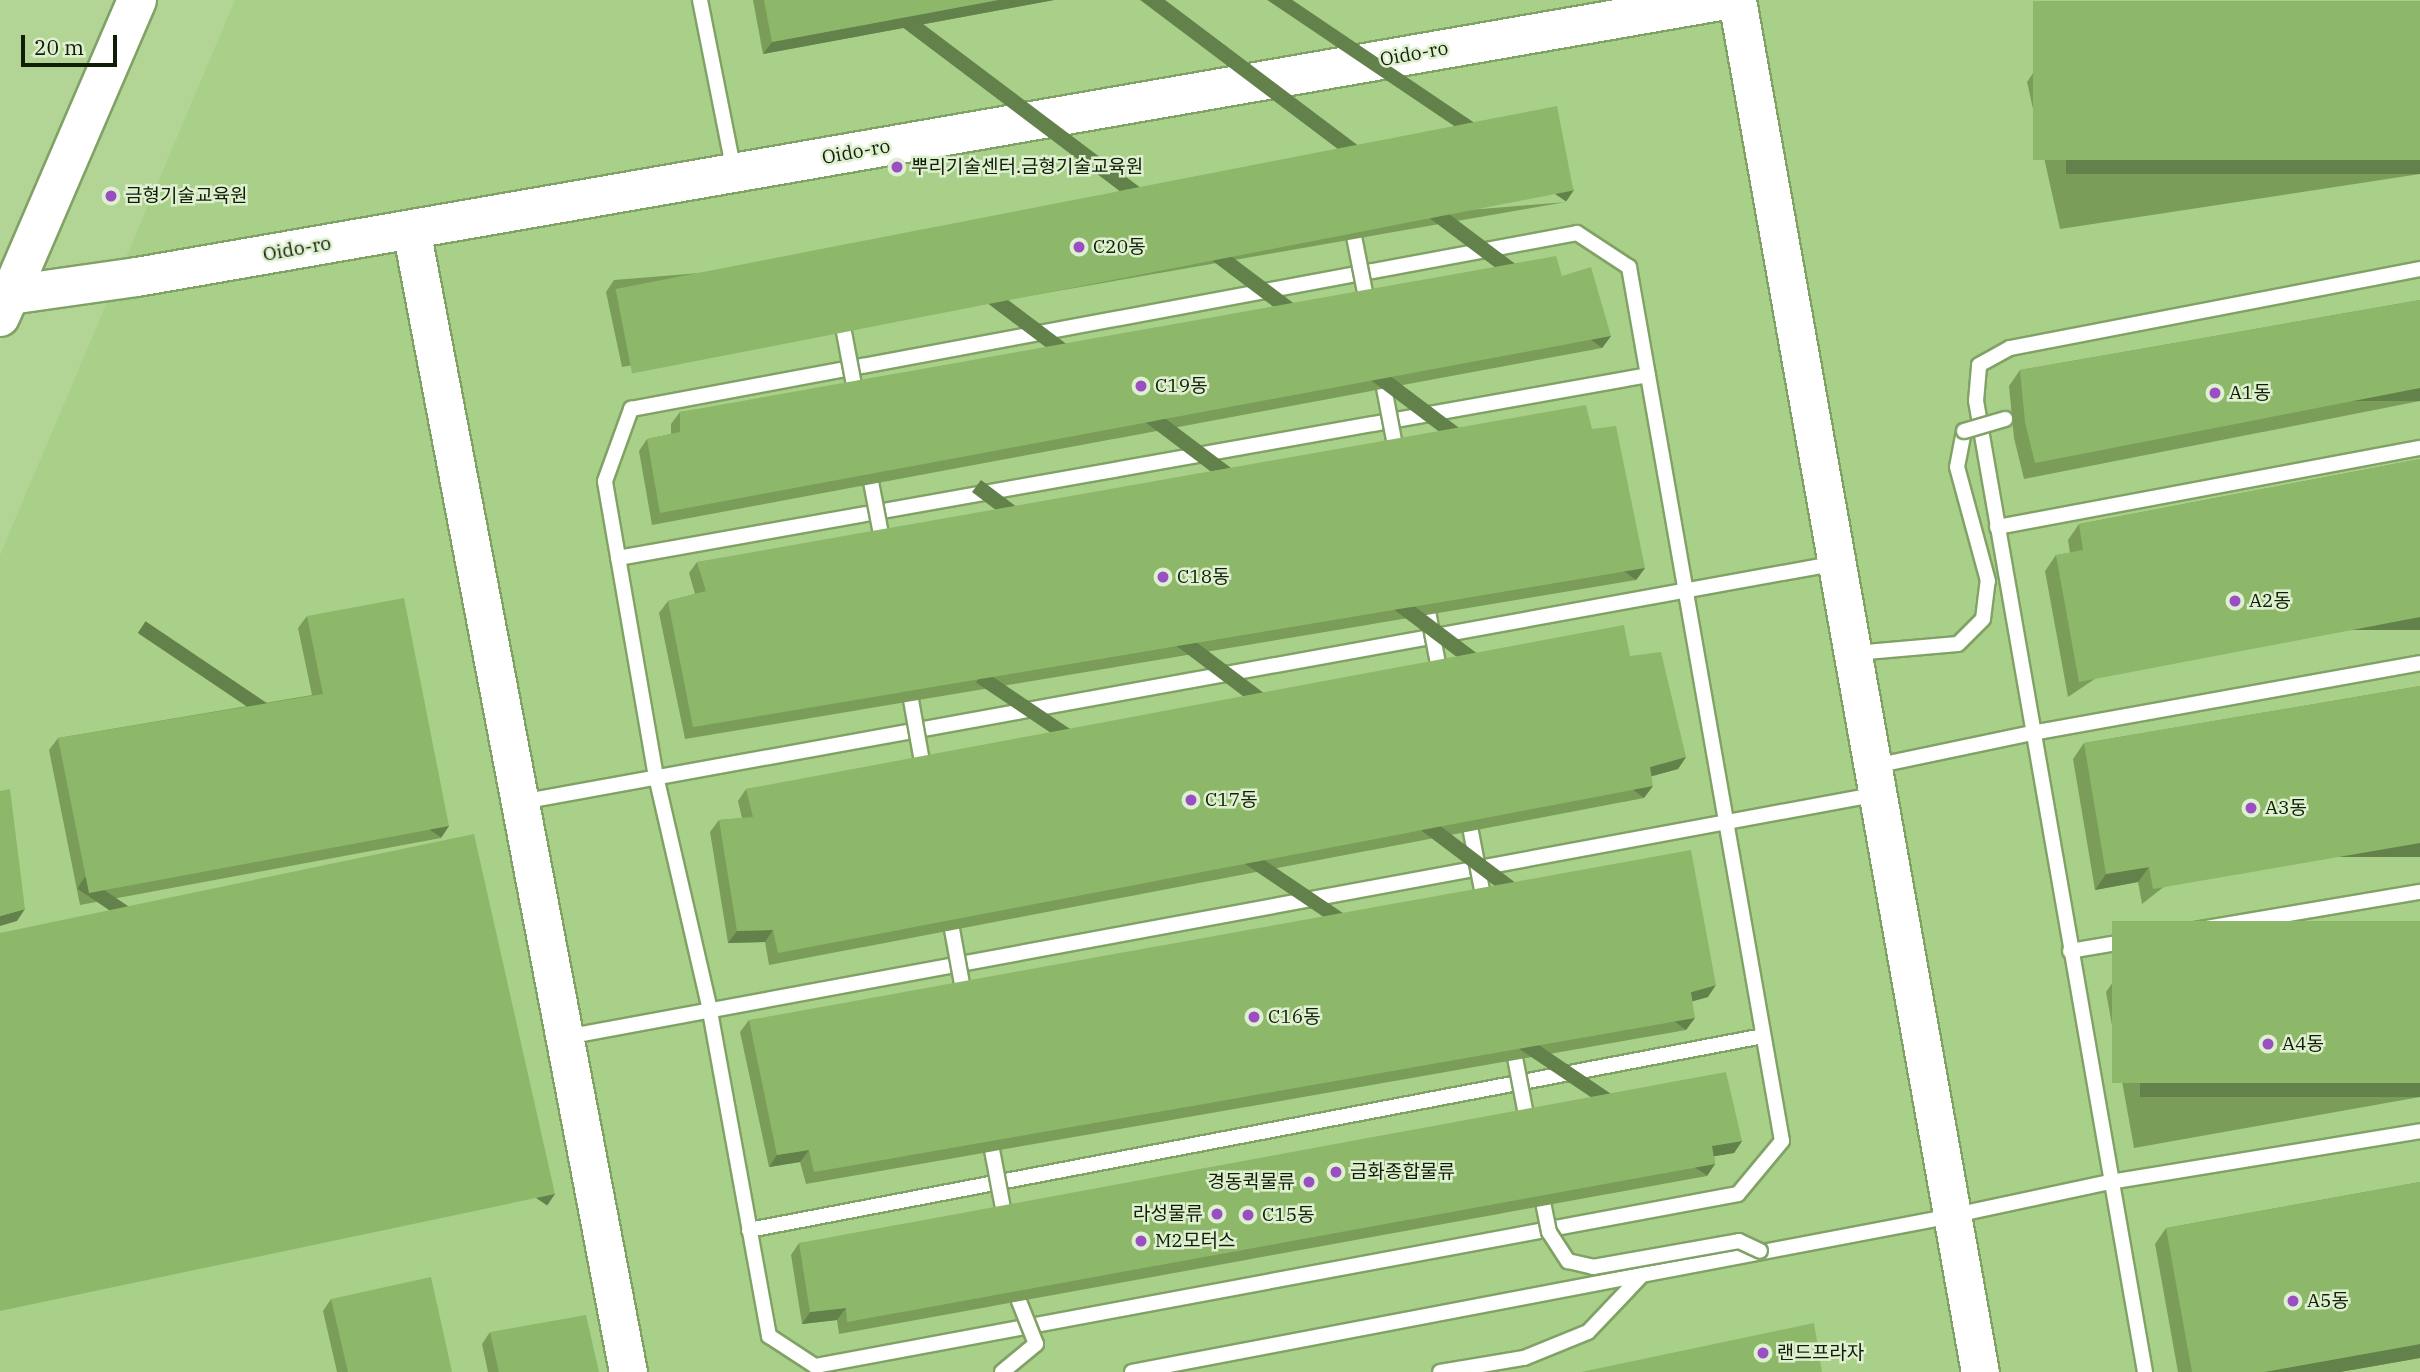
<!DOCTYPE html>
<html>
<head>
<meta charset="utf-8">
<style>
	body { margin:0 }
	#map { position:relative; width:2420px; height:1372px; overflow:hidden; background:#b2d596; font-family:"IBM Plex Serif","Noto Sans KR",serif }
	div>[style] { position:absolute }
	.built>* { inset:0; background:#a9d089 }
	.roads { filter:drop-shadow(2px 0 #81a265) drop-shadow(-2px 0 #81a265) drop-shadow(0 2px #81a265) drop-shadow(0 -2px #81a265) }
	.service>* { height:14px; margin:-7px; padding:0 7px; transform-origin:7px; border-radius:7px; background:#fff }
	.tertiary>* { height:37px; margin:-18.5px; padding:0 18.5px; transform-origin:18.5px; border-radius:18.5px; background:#fff }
	.secondary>* { height:38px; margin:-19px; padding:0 19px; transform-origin:19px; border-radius:19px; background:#fff }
	.bridges { filter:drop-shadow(2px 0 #81a265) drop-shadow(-2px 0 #81a265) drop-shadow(0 2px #81a265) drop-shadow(0 -2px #81a265) }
	.service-bridge>* { height:14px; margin:-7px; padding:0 7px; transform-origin:7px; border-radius:7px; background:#fff }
	.wall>* { inset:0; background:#7a9e5a }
	.shaded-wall>* { inset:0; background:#63814a; transform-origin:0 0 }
	.building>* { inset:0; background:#8eb869; transform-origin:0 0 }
	.dots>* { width:19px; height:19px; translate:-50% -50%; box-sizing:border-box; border:4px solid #def0d0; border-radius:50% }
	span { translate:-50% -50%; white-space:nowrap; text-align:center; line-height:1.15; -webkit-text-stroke:5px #def0d0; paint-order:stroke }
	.street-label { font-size:19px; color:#111e06 }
	.poi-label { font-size:19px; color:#111e06 }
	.left { translate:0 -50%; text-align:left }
	.right { translate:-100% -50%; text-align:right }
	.scale { position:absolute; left:21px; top:35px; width:96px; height:32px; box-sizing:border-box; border:4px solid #111e06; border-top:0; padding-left:9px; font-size:21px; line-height:24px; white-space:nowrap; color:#111e06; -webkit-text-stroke:5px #def0d0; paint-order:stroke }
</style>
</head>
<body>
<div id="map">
	<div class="built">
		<div style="clip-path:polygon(235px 0,2420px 0,2420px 1372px,0 1372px,0 555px)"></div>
	</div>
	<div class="roads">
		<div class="service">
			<div style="left:700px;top:0;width:175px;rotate:78.8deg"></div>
			<div style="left:1577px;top:233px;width:62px;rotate:33.2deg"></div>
			<div style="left:1629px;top:267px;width:887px;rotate:80.07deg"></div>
			<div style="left:1782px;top:1141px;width:69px;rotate:129.7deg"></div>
			<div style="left:1738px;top:1194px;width:939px;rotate:169.44deg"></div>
			<div style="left:815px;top:1366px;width:55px;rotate:-146.9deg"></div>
			<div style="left:769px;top:1336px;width:331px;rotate:-100.3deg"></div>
			<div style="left:710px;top:1010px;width:239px;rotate:-103deg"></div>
			<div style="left:656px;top:777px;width:300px;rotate:-99.8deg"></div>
			<div style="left:605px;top:481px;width:77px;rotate:-70.1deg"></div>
			<div style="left:631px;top:409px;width:962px;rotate:-10.54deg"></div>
			<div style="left:1997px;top:527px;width:430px;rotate:-10.6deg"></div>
			<div style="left:618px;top:558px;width:1046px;rotate:-10.07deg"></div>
			<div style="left:1855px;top:653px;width:103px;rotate:-5deg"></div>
			<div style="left:1958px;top:644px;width:35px;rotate:-45deg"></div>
			<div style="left:1983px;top:619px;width:38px;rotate:-83deg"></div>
			<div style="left:1988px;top:581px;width:118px;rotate:-105.2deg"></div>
			<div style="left:1957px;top:467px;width:37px;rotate:-79deg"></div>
			<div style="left:1875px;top:766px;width:160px;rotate:-11.9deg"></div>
			<div style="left:2032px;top:733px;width:394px;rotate:-10.2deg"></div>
			<div style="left:521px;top:802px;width:1338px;rotate:-10.29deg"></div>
			<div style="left:2070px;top:951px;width:355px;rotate:-9.6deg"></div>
			<div style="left:566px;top:1037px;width:1334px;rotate:-10.49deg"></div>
			<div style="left:749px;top:1230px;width:1032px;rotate:-10.83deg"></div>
			<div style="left:1132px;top:1372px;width:834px;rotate:-10.78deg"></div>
			<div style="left:1951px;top:1216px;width:163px;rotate:-12.1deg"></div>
			<div style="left:2110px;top:1182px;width:314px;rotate:-9.3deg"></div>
			<div style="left:1440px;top:1372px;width:85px;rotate:-9.5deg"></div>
			<div style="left:1524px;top:1358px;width:69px;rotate:-22.1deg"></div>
			<div style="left:1588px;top:1332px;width:83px;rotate:-46.5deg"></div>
			<div style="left:2145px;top:1372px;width:986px;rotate:-99.87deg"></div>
			<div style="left:1976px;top:401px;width:36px;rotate:-85deg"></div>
			<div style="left:1979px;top:365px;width:35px;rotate:-29deg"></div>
			<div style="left:2010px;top:348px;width:418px;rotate:-10.9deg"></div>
		</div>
		<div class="tertiary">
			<div style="left:1737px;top:0;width:1393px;rotate:79.96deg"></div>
			<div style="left:411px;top:229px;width:1163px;rotate:79.25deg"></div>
		</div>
		<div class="secondary">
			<div style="left:10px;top:295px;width:321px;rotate:-66.7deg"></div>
			<div style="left:0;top:317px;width:24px;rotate:-66deg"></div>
			<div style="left:10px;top:295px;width:128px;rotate:-8.1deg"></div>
			<div style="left:137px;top:277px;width:1612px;rotate:-9.89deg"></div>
		</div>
	</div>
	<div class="bridges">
		<div class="service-bridge">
			<div style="left:1351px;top:221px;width:89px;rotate:78.9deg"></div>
			<div style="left:840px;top:311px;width:92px;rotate:79.3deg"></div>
			<div style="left:1381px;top:372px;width:86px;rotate:79.2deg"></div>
			<div style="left:1964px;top:431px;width:43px;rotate:-16.3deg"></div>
			<div style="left:868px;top:466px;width:80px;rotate:79.2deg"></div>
			<div style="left:1425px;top:596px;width:85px;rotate:79.1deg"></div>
			<div style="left:908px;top:683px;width:91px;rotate:79.9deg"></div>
			<div style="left:1468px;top:816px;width:92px;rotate:79.3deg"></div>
			<div style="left:949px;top:913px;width:88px;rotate:79.6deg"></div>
			<div style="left:1512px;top:1042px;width:85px;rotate:79.1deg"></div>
			<div style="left:989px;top:1134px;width:92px;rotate:79.3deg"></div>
			<div style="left:1540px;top:1187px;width:46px;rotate:78.7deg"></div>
			<div style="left:1549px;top:1232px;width:35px;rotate:57deg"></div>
			<div style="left:1568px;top:1261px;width:26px;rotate:13deg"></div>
			<div style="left:1593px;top:1267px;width:148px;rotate:-10.1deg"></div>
			<div style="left:1739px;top:1241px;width:23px;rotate:25deg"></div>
			<div style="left:1002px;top:1372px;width:44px;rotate:-39.5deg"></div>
			<div style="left:1036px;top:1344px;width:46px;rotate:-111.6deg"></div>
			<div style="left:1019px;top:1301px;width:19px;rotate:-99deg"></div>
		</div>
	</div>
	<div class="wall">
		<div style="clip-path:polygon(753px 0,1054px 0,763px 54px)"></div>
		<div style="clip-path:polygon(2420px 1px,2420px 174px,2060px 229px,2027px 82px,2038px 66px)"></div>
		<div style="clip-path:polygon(1566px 202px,622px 367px,606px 292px,614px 280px)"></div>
		<div style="clip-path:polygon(1562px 276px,1611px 336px,1602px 348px,652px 525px,639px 451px,647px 439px,671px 434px,671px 424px,680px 412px)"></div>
		<div style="clip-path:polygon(2420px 300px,2420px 401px,2024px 479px,2014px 438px,2009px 386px,2020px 370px)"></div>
		<div style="clip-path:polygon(1592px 429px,1645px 568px,1636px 580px,685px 739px,659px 613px,668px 601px,695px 594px,689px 573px,697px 562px)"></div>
		<div style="clip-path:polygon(2420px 459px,2068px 697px,2045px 571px,2056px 555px,2070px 553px,2068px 540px,2079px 524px)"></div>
		<div style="clip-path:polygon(307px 616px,449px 826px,441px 838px,80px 905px,49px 750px,58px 738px,312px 695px,298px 628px)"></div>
		<div style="clip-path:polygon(1630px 656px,1686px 757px,1678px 769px,1651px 776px,1644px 798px,769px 965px,765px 942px,728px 943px,710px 832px,719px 820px,742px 818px,738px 801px,746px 789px)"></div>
		<div style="clip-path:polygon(2420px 686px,2142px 904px,2138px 882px,2095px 890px,2073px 759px,2084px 743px)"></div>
		<div style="clip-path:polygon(2420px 921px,2420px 1097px,2134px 1148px,2106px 992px,2117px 976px)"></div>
		<div style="clip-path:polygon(1708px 997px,1692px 1001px,1686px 1030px,806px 1184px,800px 1162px,769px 1167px,740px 1032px,749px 1020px)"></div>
		<div style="clip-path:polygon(1742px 1141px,1734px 1153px,1714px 1156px,1715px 1164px,1707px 1176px,839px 1334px,837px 1320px,802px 1324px,791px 1255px,799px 1243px)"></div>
		<div style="clip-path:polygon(2420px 1182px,2420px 1358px,2340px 1372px,2178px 1372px,2155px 1244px,2166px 1228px)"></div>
		<div style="clip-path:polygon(331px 1299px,452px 1372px,337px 1372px,323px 1311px)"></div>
		<div style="clip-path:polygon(490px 1332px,599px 1372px,488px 1372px,482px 1344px)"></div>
	</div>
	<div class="shaded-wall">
		<div style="clip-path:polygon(998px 0,1054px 0,763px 54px,772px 42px)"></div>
		<div style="left:2420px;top:160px;width:14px;height:354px;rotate:90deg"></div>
		<div style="left:1574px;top:190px;width:14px;height:958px;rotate:124deg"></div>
		<div style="left:1611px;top:336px;width:15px;height:967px;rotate:127deg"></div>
		<div style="left:2420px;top:388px;width:13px;height:392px;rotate:90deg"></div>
		<div style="left:1645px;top:568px;width:15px;height:965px;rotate:127deg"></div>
		<div style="left:2420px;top:617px;width:13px;height:347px;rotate:90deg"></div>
		<div style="clip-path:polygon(1686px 757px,1678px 769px,1642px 779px,1650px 767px)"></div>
		<div style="left:1653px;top:786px;width:15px;height:891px;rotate:127deg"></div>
		<div style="left:449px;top:826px;width:14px;height:366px;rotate:124deg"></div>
		<div style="left:2420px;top:843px;width:14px;height:271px;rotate:90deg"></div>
		<div style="clip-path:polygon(2149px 867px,2138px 882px,2095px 890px,2106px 874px)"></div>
		<div style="clip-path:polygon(25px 909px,17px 921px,0 926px,0 916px)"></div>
		<div style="clip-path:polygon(773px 930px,765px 942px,728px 943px,737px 931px)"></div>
		<div style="clip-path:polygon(1716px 985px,1708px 997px,1683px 1004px,1691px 992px)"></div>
		<div style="left:1695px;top:1018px;width:15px;height:894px;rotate:127deg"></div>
		<div style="left:2420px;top:1083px;width:14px;height:280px;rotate:90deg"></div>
		<div style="clip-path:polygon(1742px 1141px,1734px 1153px,1704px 1158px,1712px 1146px)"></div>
		<div style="clip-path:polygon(809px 1150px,800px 1162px,769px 1167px,777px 1155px)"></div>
		<div style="left:1715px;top:1164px;width:14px;height:882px;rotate:124deg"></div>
		<div style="left:555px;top:1194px;width:14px;height:567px;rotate:124deg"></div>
		<div style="clip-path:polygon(846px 1308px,837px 1320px,802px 1324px,810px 1312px)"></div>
		<div style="clip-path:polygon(2420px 1344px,2420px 1358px,2340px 1372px,2264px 1372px)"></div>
	</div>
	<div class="building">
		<div style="clip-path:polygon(764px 0,998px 0,772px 42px)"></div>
		<div style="left:2420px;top:1px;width:159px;height:387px;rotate:90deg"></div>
		<div style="left:1557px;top:106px;width:86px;height:959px;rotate:79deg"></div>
		<div style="clip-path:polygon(1556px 256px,1562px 276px,1591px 267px,1611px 336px,660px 513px,647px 439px,680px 432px,680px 412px)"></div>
		<div style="clip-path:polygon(2420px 300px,2420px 388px,2035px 463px,2025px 422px,2020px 370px)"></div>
		<div style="clip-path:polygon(1586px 405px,1592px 429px,1616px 426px,1645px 568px,693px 727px,668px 601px,706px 591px,697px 562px)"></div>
		<div style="clip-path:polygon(2420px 459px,2420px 617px,2079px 682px,2056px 555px,2083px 550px,2079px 524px)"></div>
		<div style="clip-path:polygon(404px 598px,449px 826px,89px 893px,58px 738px,323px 694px,307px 616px)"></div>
		<div style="clip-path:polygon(1624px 625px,1630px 656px,1661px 652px,1686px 757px,1650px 767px,1653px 786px,778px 953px,773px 930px,737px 931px,719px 820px,753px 817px,746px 789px)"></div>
		<div style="clip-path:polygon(2420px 686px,2420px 843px,2153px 889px,2149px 867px,2106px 874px,2084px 743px)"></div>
		<div style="clip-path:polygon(10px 789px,25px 909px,0 916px,0 791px)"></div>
		<div style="clip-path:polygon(474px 834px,555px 1194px,0 1311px,0 933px)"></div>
		<div style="clip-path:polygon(1691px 850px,1716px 985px,1691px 992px,1695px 1018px,814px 1172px,809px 1150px,777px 1155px,749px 1020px)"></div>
		<div style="left:2420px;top:921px;width:162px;height:308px;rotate:90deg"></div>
		<div style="clip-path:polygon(1726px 1072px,1742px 1141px,1712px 1146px,1715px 1164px,847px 1322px,846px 1308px,810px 1312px,799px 1243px)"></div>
		<div style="clip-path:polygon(2420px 1182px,2420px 1344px,2264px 1372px,2192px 1372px,2166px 1228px)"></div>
		<div style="clip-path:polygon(431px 1277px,452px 1372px,348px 1372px,331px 1299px)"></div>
		<div style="clip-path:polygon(586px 1315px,599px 1372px,499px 1372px,490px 1332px)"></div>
		<div style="clip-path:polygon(1814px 1323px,1822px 1372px,1581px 1372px)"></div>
	</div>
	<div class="dots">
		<div style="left:897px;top:167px;background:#994fc2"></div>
		<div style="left:111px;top:196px;background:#994fc2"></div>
		<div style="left:1079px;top:247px;background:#994fc2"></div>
		<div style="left:1141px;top:386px;background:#994fc2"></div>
		<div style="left:2215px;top:393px;background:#994fc2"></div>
		<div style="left:1163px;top:577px;background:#994fc2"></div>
		<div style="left:2235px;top:601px;background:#994fc2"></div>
		<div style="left:1191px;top:800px;background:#994fc2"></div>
		<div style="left:2251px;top:808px;background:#994fc2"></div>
		<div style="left:1254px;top:1017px;background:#994fc2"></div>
		<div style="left:2268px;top:1044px;background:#994fc2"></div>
		<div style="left:1336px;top:1172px;background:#994fc2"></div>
		<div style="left:1309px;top:1182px;background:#994fc2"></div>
		<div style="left:1217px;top:1214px;background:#994fc2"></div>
		<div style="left:1248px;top:1215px;background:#994fc2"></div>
		<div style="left:1141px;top:1241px;background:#994fc2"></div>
		<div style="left:2293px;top:1301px;background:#994fc2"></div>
		<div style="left:1763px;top:1353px;background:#994fc2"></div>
	</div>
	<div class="street-label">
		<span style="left:1414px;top:54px;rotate:-10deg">Oido-ro</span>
		<span style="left:856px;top:152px;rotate:-10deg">Oido-ro</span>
		<span style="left:297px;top:249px;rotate:-10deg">Oido-ro</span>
	</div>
	<div class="poi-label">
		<span class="left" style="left:911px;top:167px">뿌리기술센터.금형기술교육원</span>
		<span class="left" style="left:125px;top:196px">금형기술교육원</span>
		<span class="left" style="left:1093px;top:247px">C20동</span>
		<span class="left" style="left:1155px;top:386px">C19동</span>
		<span class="left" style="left:2229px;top:393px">A1동</span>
		<span class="left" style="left:1177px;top:577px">C18동</span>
		<span class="left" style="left:2249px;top:601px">A2동</span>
		<span class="left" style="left:1205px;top:800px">C17동</span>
		<span class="left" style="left:2265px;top:808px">A3동</span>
		<span class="left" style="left:1268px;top:1017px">C16동</span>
		<span class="left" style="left:2282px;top:1044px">A4동</span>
		<span class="left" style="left:1350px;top:1172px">금화종합물류</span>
		<span class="right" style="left:1295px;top:1182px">경동퀵물류</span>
		<span class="right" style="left:1203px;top:1214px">라성물류</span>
		<span class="left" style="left:1262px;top:1215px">C15동</span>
		<span class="left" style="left:1155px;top:1241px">M2모터스</span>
		<span class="left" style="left:2307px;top:1301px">A5동</span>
		<span class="left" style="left:1777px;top:1353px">랜드프라자</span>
	</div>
	<div class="scale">20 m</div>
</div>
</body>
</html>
